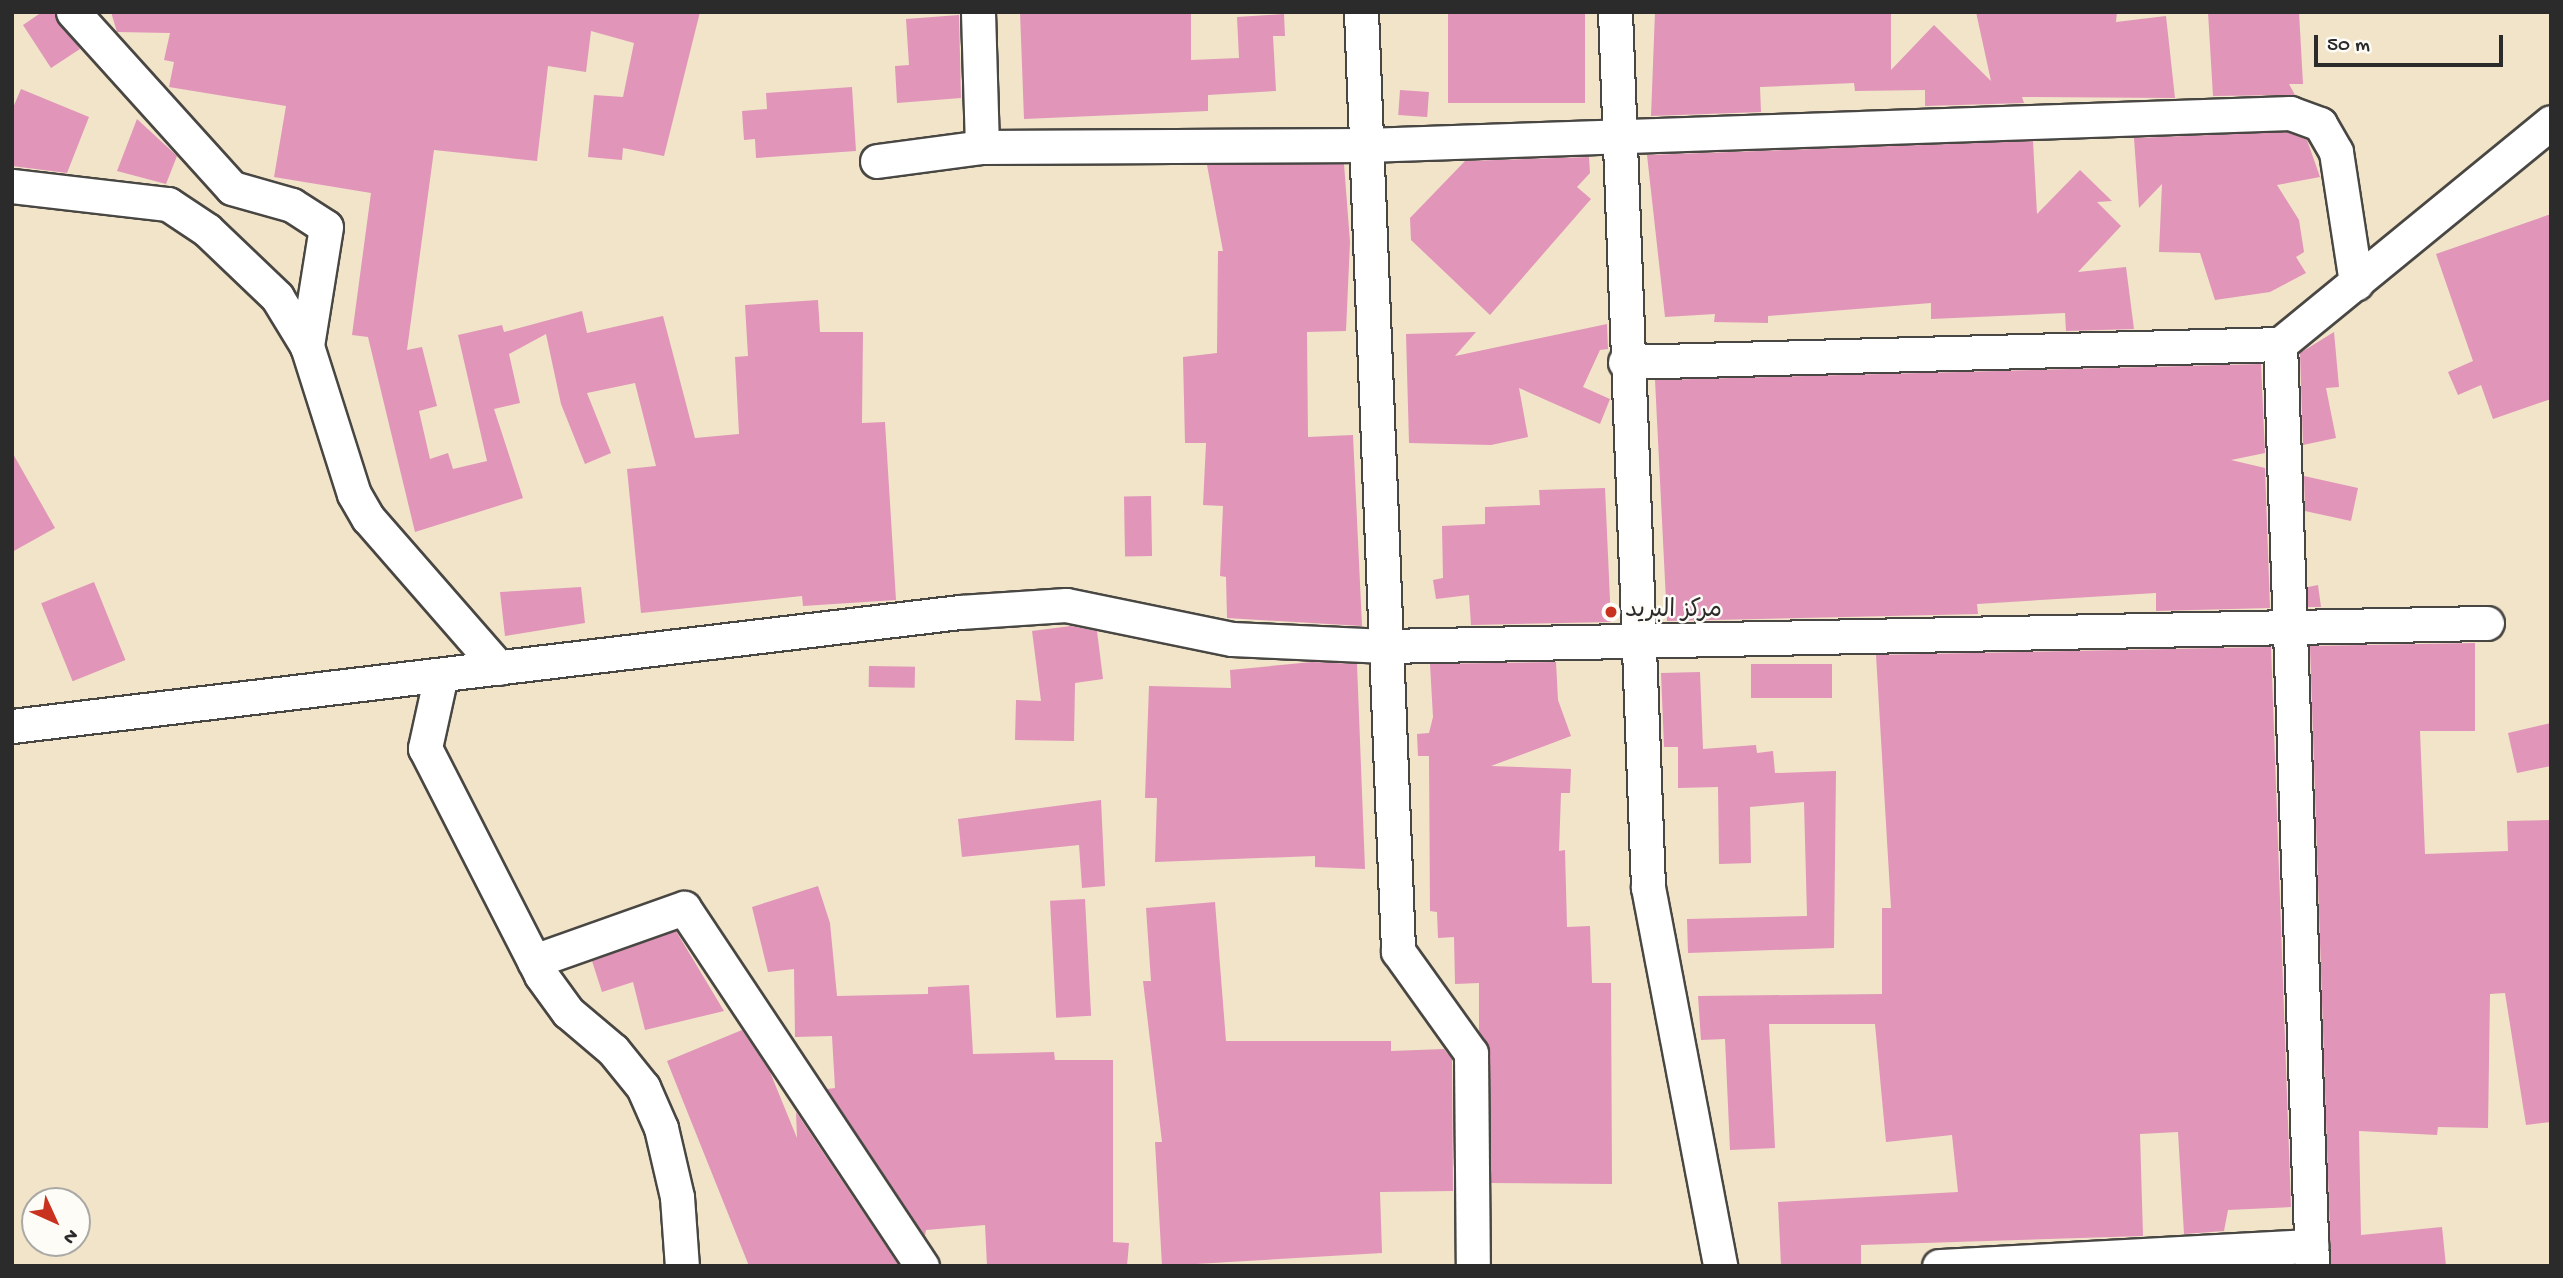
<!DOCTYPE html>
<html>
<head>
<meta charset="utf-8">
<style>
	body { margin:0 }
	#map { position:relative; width:2563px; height:1278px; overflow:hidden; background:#f1e4c9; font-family:"Gochi Hand","Playpen Sans Arabic",sans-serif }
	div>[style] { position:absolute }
	.building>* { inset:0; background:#e095b9; transform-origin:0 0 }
	.roads { filter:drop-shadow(2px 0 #494743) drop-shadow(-2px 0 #494743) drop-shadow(0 2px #494743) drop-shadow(0 -2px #494743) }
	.minor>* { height:33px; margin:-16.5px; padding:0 16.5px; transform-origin:16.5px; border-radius:16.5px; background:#fff }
	.dots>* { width:19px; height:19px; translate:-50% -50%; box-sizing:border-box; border:4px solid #fdfcf7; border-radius:50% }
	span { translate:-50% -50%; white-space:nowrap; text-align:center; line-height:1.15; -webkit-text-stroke:5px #fdfcf7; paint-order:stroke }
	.poi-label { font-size:24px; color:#2b2b2b }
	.left { translate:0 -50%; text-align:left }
	.frame { position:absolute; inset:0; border:14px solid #2b2b2b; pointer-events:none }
	.north { position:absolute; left:21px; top:1187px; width:70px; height:70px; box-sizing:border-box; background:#fdfcf7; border:2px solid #a9a8a5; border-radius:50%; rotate:135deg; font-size:19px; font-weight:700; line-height:28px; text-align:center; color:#2b2b2b }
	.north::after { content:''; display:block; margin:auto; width:24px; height:32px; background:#c8321e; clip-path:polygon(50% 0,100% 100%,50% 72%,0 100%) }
	.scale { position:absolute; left:2314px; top:35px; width:189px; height:32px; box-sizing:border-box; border:4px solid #2b2b2b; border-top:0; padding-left:9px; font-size:21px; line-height:24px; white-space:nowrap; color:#2b2b2b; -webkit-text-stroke:5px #fdfcf7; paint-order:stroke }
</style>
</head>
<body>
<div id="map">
	<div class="building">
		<div style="clip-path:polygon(42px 12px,54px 12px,80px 49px,51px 68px,23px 25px)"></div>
		<div style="clip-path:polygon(111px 12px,700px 12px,664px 156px,623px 148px,622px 160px,588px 157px,594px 95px,623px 97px,634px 43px,591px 31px,586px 72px,548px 66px,537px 161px,434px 150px,407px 350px,422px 347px,437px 406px,419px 411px,430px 459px,448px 453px,453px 469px,487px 461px,458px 335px,502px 325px,504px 332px,582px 311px,587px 333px,663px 316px,695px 438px,739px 434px,735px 357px,748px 356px,745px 305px,818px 300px,820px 332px,863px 332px,862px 423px,885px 422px,896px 600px,803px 606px,802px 596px,641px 613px,627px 469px,656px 466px,635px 383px,587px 393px,611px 453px,585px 464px,561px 404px,546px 334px,509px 354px,520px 403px,494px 409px,523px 498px,415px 532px,368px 337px,352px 335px,371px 193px,274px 177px,286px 106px,169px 87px,174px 62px,164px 60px,170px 33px,117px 32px)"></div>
		<div style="clip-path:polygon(1020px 12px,1191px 12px,1191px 60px,1239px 58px,1237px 17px,1284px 14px,1285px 36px,1273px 36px,1276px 91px,1208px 95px,1208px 111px,1024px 119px)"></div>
		<div style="left:1448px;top:12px;width:137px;height:91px"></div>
		<div style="clip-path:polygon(1655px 12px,1891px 12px,1891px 70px,1934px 25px,1991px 81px,1976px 12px,2117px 12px,2116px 22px,2166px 16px,2175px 98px,2022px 97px,2024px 103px,1925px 106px,1925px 90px,1855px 91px,1854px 83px,1760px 87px,1761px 112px,1651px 116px)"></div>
		<div style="clip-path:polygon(2208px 12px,2299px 12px,2303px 84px,2289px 84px,2295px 95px,2213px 96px)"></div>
		<div style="clip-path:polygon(959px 15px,961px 98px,897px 103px,895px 66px,909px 65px,906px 19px)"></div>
		<div style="clip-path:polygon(852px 87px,856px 151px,756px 158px,755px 139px,744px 140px,742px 111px,767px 109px,766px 93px)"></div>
		<div style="clip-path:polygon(21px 89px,89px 117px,67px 173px,12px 166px,12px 110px)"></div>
		<div style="left:1400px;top:90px;width:29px;height:25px;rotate:4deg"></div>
		<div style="clip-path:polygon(137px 119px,177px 156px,166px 184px,117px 171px)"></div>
		<div style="clip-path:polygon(2287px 132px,2307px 140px,2320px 177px,2277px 185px,2299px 220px,2304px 252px,2296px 257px,2306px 273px,2270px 292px,2215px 300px,2200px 253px,2159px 252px,2162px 184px,2139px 208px,2134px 138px)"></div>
		<div style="clip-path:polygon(2033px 141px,2037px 214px,2080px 170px,2112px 201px,2097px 202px,2121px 226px,2078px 272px,2126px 267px,2134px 329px,2066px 331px,2065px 313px,1931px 319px,1931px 303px,1768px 316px,1768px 323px,1714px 322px,1715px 314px,1665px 317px,1647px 155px)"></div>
		<div style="clip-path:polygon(1589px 157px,1590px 173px,1577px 187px,1591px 199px,1490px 315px,1411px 240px,1410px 218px,1465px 161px)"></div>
		<div style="clip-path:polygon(1344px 164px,1350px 242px,1346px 331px,1307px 332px,1308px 437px,1353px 435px,1362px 626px,1227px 618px,1226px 577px,1220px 576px,1223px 506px,1203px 505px,1206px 443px,1185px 443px,1183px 357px,1217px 353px,1218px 251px,1223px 251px,1207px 165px)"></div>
		<div style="clip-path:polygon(2551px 214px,2551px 399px,2493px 419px,2481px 385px,2458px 395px,2448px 372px,2473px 361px,2436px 254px)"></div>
		<div style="clip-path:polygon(1607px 324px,1608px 349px,1600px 350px,1583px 387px,1610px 399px,1600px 424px,1519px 388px,1528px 437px,1491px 445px,1409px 443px,1406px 334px,1476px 332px,1455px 356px)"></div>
		<div style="clip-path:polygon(2334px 332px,2339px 387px,2326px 388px,2336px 438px,2303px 445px,2300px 353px)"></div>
		<div style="clip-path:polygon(2261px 364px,2265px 453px,2231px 460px,2265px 468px,2270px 608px,2156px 611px,2156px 593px,1977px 604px,1978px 614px,1667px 621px,1655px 380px)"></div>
		<div style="clip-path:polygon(12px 452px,55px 528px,12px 552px)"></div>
		<div style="clip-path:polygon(2304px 476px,2358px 488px,2351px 521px,2305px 511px)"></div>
		<div style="clip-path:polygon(1605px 488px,1611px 622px,1471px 625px,1469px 595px,1436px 599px,1433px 580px,1443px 578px,1442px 526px,1485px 524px,1485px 507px,1540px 505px,1539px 490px)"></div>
		<div style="left:1151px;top:496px;width:60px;height:27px;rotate:89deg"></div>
		<div style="left:94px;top:582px;width:84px;height:57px;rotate:68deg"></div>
		<div style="clip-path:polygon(2318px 585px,2321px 607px,2308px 607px,2308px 587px)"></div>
		<div style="clip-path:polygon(581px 587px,585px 623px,505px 636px,500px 592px)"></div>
		<div style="clip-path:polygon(1071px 626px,1097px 631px,1103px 679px,1075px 683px,1074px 741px,1015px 740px,1016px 700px,1041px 701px,1032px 631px)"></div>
		<div style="clip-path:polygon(2475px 643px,2475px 731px,2420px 731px,2425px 854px,2508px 851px,2507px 821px,2551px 820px,2551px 1122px,2526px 1125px,2505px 993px,2490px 994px,2488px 1128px,2438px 1127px,2437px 1135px,2359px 1131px,2361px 1235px,2442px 1227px,2446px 1266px,2331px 1266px,2310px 646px)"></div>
		<div style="clip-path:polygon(2271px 647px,2291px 1207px,2228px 1210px,2224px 1231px,2184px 1234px,2178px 1132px,2140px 1134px,2143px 1236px,1861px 1245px,1861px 1266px,1781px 1266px,1778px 1202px,1958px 1192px,1952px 1135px,1886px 1142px,1875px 1024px,1769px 1024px,1775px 1148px,1730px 1150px,1725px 1039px,1701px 1040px,1698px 996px,1882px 994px,1882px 908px,1891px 908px,1876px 655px)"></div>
		<div style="clip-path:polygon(1312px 662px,1357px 664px,1365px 869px,1315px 867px,1315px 856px,1155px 862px,1157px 798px,1145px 798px,1149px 686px,1231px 688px,1230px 670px)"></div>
		<div style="clip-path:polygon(1556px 662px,1558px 700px,1571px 736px,1491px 766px,1571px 769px,1570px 793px,1561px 793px,1559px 851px,1565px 850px,1567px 927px,1590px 926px,1592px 983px,1611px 983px,1612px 1184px,1491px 1183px,1490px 1053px,1479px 1031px,1479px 983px,1455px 984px,1454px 937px,1438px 938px,1437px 912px,1430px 911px,1429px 756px,1418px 756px,1417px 734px,1429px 733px,1433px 717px,1430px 664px)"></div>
		<div style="left:1832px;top:664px;width:34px;height:81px;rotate:90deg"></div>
		<div style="left:869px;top:666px;width:46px;height:21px;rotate:1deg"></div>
		<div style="clip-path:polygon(1700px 672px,1703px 749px,1756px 745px,1757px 753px,1773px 751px,1775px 773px,1836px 771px,1834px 948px,1688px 953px,1687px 919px,1807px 916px,1804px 802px,1750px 807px,1751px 863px,1719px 864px,1718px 787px,1678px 788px,1678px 747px,1664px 747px,1661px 673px)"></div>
		<div style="clip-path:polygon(2551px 723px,2551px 766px,2517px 773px,2508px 733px)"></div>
		<div style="clip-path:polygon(1101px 800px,1105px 886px,1082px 888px,1079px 845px,962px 857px,958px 819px)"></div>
		<div style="clip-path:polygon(818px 886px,830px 923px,837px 996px,928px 994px,928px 987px,969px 985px,973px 1054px,1054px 1052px,1055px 1060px,1113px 1060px,1113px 1242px,1129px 1243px,1127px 1266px,987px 1266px,985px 1225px,926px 1230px,925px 1236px,827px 1089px,835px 1088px,832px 1036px,795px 1037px,794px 969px,768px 972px,752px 907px)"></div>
		<div style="left:1085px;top:899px;width:117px;height:35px;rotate:87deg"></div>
		<div style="clip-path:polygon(1215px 902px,1226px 1041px,1391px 1041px,1391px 1051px,1444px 1049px,1452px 1059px,1453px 1191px,1380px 1192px,1382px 1253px,1162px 1266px,1155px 1142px,1162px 1142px,1143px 981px,1151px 981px,1146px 908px)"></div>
		<div style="clip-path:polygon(676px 931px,724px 1011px,645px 1030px,633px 982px,602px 992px,592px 961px)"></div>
		<div style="clip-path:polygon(742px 1030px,770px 1072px,797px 1138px,796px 1112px,899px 1266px,749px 1266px,667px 1061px)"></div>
	</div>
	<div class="roads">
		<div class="minor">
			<div style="left:73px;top:12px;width:237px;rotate:47.9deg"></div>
			<div style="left:232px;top:188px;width:62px;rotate:15.8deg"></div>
			<div style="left:292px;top:205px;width:40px;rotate:32.9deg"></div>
			<div style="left:326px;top:227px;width:121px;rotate:99.1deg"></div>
			<div style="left:978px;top:12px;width:135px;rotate:88.3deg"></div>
			<div style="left:1361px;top:12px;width:940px;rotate:87.74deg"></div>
			<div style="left:1398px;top:951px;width:125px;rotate:54.4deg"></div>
			<div style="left:1471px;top:1053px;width:213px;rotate:89.5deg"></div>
			<div style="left:1615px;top:12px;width:876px;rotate:87.84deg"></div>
			<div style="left:1648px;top:887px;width:386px;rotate:79.2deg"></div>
			<div style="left:877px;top:161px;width:106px;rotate:-7.6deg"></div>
			<div style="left:982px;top:147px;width:384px;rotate:-0.3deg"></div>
			<div style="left:1366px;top:145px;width:925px;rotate:-1.98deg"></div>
			<div style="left:2290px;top:113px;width:32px;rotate:20deg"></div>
			<div style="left:2320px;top:124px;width:32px;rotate:60deg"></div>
			<div style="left:2336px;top:152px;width:133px;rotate:81.3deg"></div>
			<div style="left:12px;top:186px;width:157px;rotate:6.6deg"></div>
			<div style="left:168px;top:204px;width:47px;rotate:33.7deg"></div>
			<div style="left:207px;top:230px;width:97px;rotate:43.7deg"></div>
			<div style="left:277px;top:297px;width:57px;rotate:58.5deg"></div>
			<div style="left:307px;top:346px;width:155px;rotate:72.4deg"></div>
			<div style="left:354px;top:494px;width:28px;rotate:60deg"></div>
			<div style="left:368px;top:518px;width:199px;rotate:48.9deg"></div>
			<div style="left:2280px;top:344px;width:923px;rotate:88.01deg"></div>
			<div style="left:1625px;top:362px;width:655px;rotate:-1.57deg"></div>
			<div style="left:2280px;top:344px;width:350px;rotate:-39.3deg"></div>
			<div style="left:441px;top:675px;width:75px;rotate:102.4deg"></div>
			<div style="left:425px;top:748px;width:255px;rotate:62.9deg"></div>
			<div style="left:541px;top:975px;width:46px;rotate:53.9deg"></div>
			<div style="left:568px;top:1012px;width:59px;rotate:40.2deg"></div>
			<div style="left:613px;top:1050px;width:48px;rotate:51deg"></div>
			<div style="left:643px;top:1087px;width:45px;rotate:66.3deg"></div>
			<div style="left:661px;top:1128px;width:71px;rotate:76.9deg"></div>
			<div style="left:677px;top:1197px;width:69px;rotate:85.9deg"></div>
			<div style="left:12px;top:726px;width:955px;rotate:-6.86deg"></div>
			<div style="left:960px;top:612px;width:106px;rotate:-3.8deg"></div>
			<div style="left:1066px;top:605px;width:169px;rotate:11.6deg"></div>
			<div style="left:1232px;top:639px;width:154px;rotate:2.6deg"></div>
			<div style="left:1386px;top:646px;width:1101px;rotate:-1.2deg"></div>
			<div style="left:534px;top:961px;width:159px;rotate:-19.5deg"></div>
			<div style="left:684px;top:908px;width:430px;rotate:56.4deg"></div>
			<div style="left:1939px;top:1266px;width:373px;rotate:-3.1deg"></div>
		</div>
	</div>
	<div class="dots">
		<div style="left:1611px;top:612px;background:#c8321e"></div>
	</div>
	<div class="poi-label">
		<span class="left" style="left:1625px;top:612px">مركز البريد</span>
	</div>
	<div class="frame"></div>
	<div class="north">N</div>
	<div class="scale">50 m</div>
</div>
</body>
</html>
